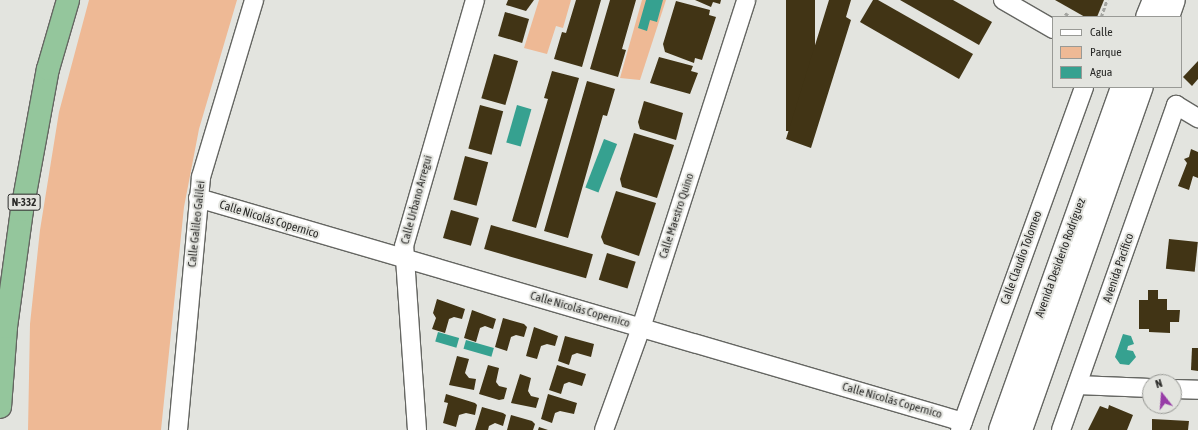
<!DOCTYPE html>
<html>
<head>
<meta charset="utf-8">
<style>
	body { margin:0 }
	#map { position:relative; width:1198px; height:430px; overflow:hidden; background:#e3e4df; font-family:"Asap Condensed",sans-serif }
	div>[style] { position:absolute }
	.green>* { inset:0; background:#eeb995 }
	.water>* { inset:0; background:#36a190; transform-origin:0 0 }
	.building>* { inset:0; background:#413415; transform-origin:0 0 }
	.path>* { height:2.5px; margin-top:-1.25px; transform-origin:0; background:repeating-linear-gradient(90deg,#a4a5a1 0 4px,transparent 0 6px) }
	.roads { filter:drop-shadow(1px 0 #656662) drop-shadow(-1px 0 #656662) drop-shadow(0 1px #656662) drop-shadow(0 -1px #656662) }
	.minor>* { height:18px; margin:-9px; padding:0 9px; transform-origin:9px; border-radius:9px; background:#fff }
	.tertiary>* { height:22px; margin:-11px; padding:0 11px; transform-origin:11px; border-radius:11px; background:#fff }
	.trunk>* { height:22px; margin:-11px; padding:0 11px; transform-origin:11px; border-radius:11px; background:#94c69c }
	span { translate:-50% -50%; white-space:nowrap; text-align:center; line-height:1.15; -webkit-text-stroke:4px #e3e4df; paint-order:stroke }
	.shield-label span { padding:1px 3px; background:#e3e4df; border:1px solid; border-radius:3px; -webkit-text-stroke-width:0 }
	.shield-label { font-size:11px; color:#2a2a28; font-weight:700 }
	.street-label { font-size:12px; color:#2a2a28 }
	.legend { position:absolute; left:1052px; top:16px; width:130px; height:72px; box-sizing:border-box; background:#e3e4df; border:1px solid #999a96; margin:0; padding:5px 7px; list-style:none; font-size:12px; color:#2a2a28 }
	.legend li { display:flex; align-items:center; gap:8px; height:20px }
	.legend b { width:20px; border:1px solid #999a96 }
	.north { position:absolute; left:1142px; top:374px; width:40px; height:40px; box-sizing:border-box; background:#e3e4df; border:1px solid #999a96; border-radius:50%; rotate:343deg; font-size:11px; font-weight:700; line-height:16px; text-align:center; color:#2a2a28 }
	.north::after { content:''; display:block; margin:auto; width:14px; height:18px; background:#973ca7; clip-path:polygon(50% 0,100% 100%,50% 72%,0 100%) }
</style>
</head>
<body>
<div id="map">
	<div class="green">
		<div style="clip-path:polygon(89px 0,237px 0,199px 129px,184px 207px,161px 430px,28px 430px,30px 324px,40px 230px,59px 112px)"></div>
		<div style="clip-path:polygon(539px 0,571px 0,563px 28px,556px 26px,547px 54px,524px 48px)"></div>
		<div style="clip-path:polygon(642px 0,666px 0,640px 80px,620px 78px)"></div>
	</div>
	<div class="water">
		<div style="clip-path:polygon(646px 0,663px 0,657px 22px,650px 20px,647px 31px,638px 28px)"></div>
		<div style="left:517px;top:105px;width:15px;height:39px;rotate:16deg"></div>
		<div style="left:604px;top:139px;width:14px;height:52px;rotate:21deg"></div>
		<div style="left:438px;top:332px;width:22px;height:10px;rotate:16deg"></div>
		<div style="clip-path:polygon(1123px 334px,1131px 336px,1134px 344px,1128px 346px,1127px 350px,1133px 351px,1136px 357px,1129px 365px,1120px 364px,1115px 357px)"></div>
		<div style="left:466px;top:340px;width:29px;height:9px;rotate:16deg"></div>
	</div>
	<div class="building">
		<div style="clip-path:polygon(508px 0,534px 0,526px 11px,506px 5px)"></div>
		<div style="clip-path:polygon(576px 0,601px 0,582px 67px,554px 59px,562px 32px,566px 33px)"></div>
		<div style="clip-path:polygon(610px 0,636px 0,622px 49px,626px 50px,618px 77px,590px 69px)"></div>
		<div style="clip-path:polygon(695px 0,721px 0,720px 4px,713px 2px,711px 7px)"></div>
		<div style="left:786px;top:0;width:29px;height:131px"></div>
		<div style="clip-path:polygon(829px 0,851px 0,846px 17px,851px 20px,811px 148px,786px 139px)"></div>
		<div style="clip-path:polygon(873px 0,878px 0,973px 54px,959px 79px,860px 22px)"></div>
		<div style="clip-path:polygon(900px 0,953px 0,992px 22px,979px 45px)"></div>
		<div style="clip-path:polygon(1055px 0,1104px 0,1097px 17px,1085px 17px)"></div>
		<div style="clip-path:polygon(676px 1px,710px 10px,709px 15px,716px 17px,702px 60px,695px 58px,694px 63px,665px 52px,663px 44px)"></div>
		<div style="left:505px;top:12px;width:25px;height:25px;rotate:16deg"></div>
		<div style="left:494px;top:54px;width:25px;height:46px;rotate:16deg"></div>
		<div style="clip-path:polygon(659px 57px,693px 66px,691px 71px,698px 73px,690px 94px,650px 83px)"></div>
		<div style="clip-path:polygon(1198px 61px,1198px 79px,1192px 86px,1183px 77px)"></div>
		<div style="clip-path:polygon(552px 71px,579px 78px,536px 228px,512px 221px,548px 99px,544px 98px)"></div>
		<div style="clip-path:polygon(587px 81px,615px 89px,607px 116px,603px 115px,568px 238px,544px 231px)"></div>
		<div style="clip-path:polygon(644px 101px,683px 113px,676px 140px,640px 129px,638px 122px)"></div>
		<div style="left:480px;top:105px;width:24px;height:45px;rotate:15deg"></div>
		<div style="clip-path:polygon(634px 133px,674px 145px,657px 198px,622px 187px,620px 179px)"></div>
		<div style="clip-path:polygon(1191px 149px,1198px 152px,1198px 178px,1193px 176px,1189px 190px,1178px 186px,1187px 163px,1184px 159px,1189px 157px)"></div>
		<div style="left:465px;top:156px;width:24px;height:45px;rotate:15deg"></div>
		<div style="clip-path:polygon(616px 191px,656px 203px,639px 256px,604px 244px,601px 237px)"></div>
		<div style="left:451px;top:210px;width:29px;height:29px;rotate:16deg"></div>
		<div style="left:491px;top:225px;width:106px;height:25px;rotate:16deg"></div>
		<div style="left:1169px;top:239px;width:29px;height:30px;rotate:6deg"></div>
		<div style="left:607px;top:253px;width:30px;height:28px;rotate:17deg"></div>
		<div style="clip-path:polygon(1148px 290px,1158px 290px,1158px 299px,1167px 299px,1167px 310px,1180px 310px,1179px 322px,1170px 322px,1170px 333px,1149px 332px,1149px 329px,1139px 329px,1139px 300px,1148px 300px)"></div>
		<div style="clip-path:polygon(437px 299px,465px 309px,462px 319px,454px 317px,449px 319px,445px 333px,432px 329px,436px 318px,433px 313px)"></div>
		<div style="clip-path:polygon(472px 310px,496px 319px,493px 329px,485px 326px,480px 328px,476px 342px,464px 338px)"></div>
		<div style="clip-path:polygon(503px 318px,524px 324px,527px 327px,524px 337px,516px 335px,511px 337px,507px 351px,495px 347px)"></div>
		<div style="clip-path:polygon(534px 327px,558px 336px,555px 346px,547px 344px,541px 346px,537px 359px,526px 356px)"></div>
		<div style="clip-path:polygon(565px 336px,594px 344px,591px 357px,577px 353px,572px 355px,569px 365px,558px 361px)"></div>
		<div style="clip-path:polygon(1192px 348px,1198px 348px,1198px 371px,1191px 370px)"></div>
		<div style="clip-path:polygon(457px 356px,469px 359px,465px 373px,469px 378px,476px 379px,474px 390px,449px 385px)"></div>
		<div style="clip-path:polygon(488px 365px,499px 368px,496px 382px,499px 386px,507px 388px,504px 399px,499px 400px,479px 394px)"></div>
		<div style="clip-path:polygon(557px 365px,586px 374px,582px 386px,569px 382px,564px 384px,561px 394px,549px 390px)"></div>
		<div style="clip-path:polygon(520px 374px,531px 378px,528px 391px,531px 396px,539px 398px,536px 408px,511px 403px)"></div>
		<div style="clip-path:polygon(446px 394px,475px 403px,477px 405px,475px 415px,466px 413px,459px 415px,456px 427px,443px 423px,448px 403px,444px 402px)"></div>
		<div style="clip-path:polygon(548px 394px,577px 403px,574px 414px,560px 411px,555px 413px,552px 423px,541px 419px)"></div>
		<div style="clip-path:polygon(1109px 405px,1133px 415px,1127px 430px,1088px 430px,1100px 406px,1108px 409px)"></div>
		<div style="clip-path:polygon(482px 407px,503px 413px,506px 415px,503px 426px,495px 423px,489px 426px,488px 430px,475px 430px)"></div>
		<div style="clip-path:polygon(511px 415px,532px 421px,535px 424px,533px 430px,507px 430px)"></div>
		<div style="clip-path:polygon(1152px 419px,1189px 421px,1188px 430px,1152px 430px)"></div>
		<div style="clip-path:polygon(539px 427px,548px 430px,538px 430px)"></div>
	</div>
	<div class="path">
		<div style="left:1065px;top:13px;width:7px;rotate:34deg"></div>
		<div style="left:1101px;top:17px;width:18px;rotate:-71deg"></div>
	</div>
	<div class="roads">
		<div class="minor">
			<div style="left:1003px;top:0;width:58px;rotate:30.1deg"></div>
			<div style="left:198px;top:198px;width:797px;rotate:16.32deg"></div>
			<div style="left:1077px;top:385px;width:73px;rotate:2.4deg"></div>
			<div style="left:1174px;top:389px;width:24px;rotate:2deg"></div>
			<div style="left:178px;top:430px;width:254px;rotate:-84.8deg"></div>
			<div style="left:201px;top:177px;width:185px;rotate:-73.3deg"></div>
			<div style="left:417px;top:430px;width:184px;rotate:-94deg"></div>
			<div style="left:404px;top:246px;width:256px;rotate:-73.9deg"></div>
			<div style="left:604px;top:430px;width:109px;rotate:-70.1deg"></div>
			<div style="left:641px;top:328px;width:344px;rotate:-72.2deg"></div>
			<div style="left:960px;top:430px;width:365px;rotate:-70.1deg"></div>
			<div style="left:1061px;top:430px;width:345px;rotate:-70.5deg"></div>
			<div style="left:1176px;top:105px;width:26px;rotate:31deg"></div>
		</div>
		<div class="tertiary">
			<div style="left:1147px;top:17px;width:18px;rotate:-68deg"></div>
			<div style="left:1168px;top:17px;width:18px;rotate:-71deg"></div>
			<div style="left:1000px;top:430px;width:364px;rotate:-70.4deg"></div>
			<div style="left:1021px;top:430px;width:364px;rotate:-70.6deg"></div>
		</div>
		<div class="trunk">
			<div style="left:0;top:407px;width:80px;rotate:-85.7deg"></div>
			<div style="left:6px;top:327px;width:118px;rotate:-82.2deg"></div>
			<div style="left:22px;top:210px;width:143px;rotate:-79.6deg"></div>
			<div style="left:48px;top:69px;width:72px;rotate:-73.8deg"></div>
		</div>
	</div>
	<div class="shield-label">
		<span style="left:24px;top:202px">N-332</span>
	</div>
	<div class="street-label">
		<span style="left:417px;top:200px;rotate:-75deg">Calle Urbano Arregui</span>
		<span style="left:677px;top:216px;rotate:-72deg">Calle Maestro Quino</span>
		<span style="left:269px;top:220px;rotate:17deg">Calle Nicolás Copernico</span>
		<span style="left:197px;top:224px;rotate:-84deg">Calle Galileo Galilei</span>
		<span style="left:1022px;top:258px;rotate:-70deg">Calle Claudio Tolomeo</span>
		<span style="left:1061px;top:258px;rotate:-70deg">Avenida Desiderio Rodríguez</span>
		<span style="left:1119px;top:268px;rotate:-71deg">Avenida Pacífico</span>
		<span style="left:580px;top:310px;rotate:16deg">Calle Nicolás Copernico</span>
		<span style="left:892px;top:401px;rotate:16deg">Calle Nicolás Copernico</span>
	</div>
	<ul class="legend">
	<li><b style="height:5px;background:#fff"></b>Calle</li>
	<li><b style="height:11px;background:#eeb995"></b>Parque</li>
	<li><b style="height:11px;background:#36a190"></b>Agua</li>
	</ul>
	<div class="north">N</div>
</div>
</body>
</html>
